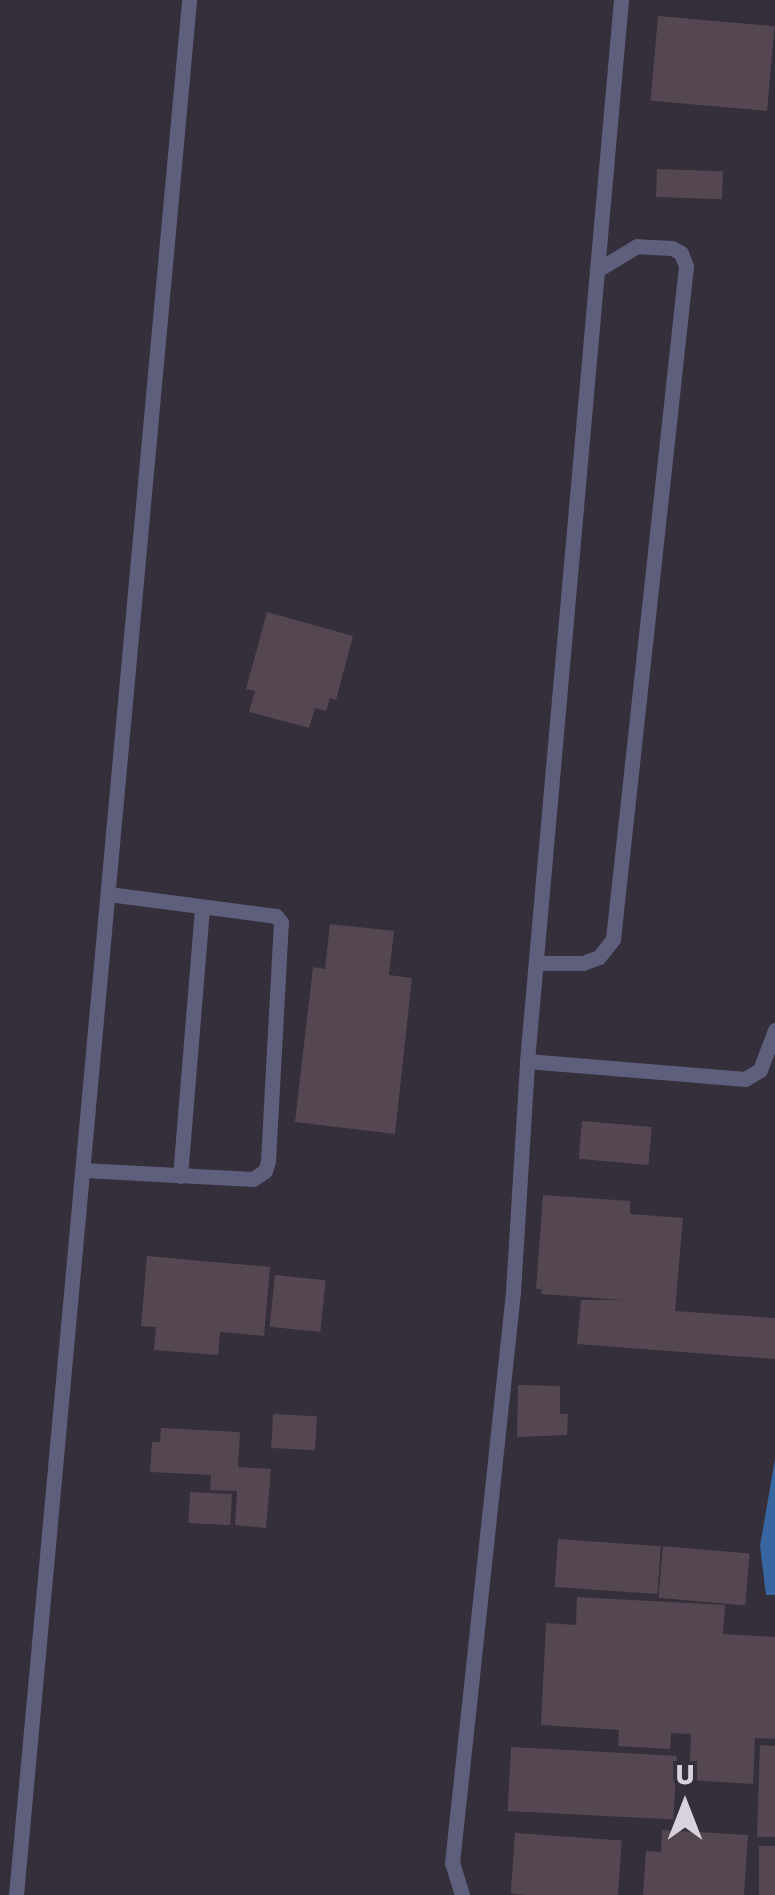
<!DOCTYPE html>
<html>
<head>
<meta charset="utf-8">
<style>
	body { margin:0 }
	#map { position:relative; width:775px; height:1895px; overflow:hidden; background:#352e3b; font-family:Jost,sans-serif }
	div>[style] { position:absolute }
	.water>* { inset:0; background:#3866a1 }
	.building>* { inset:0; background:#554751; transform-origin:0 0 }
	.lane>* { height:15px; margin:-7.5px; padding:0 7.5px; transform-origin:7.5px; border-radius:7.5px; background:#5e5f7d }
	span { translate:-50% -50%; white-space:nowrap; text-align:center; line-height:1.15; -webkit-text-stroke:10px #352e3b; paint-order:stroke }
	.north { position:absolute; left:635px; top:1755px; width:100px; height:100px; -webkit-text-stroke:8px #352e3b; paint-order:stroke; rotate:0deg; font-size:28px; font-weight:700; line-height:40px; text-align:center; color:#d7d2db }
	.north::after { content:''; display:block; margin:auto; width:35px; height:45px; background:#d7d2db; clip-path:polygon(50% 0,100% 100%,50% 72%,0 100%) }
</style>
</head>
<body>
<div id="map">
	<div class="water">
		<div style="clip-path:polygon(775px 1459px,775px 1595px,766px 1595px,760px 1546px)"></div>
	</div>
	<div class="building">
		<div style="left:658px;top:16px;width:117px;height:85px;rotate:5deg"></div>
		<div style="left:657px;top:169px;width:66px;height:28px;rotate:2deg"></div>
		<div style="clip-path:polygon(267px 612px,353px 636px,336px 700px,330px 698px,326px 711px,315px 708px,309px 728px,249px 712px,255px 691px,246px 689px)"></div>
		<div style="clip-path:polygon(330px 924px,394px 931px,389px 975px,412px 978px,395px 1134px,295px 1122px,313px 967px,325px 969px)"></div>
		<div style="left:582px;top:1121px;width:70px;height:38px;rotate:5deg"></div>
		<div style="clip-path:polygon(543px 1195px,630px 1201px,630px 1214px,683px 1218px,675px 1311px,775px 1318px,775px 1359px,577px 1344px,581px 1300px,623px 1300px,541px 1294px,542px 1289px,536px 1289px)"></div>
		<div style="clip-path:polygon(147px 1256px,270px 1267px,264px 1336px,220px 1332px,218px 1355px,154px 1350px,156px 1327px,141px 1326px)"></div>
		<div style="left:275px;top:1275px;width:51px;height:52px;rotate:6deg"></div>
		<div style="clip-path:polygon(518px 1385px,560px 1386px,560px 1414px,568px 1414px,567px 1435px,517px 1437px)"></div>
		<div style="left:273px;top:1414px;width:44px;height:34px;rotate:3deg"></div>
		<div style="clip-path:polygon(161px 1428px,240px 1432px,238px 1467px,271px 1469px,266px 1528px,235px 1525px,237px 1491px,210px 1490px,211px 1475px,150px 1472px,152px 1442px,160px 1442px)"></div>
		<div style="left:190px;top:1492px;width:42px;height:31px;rotate:3deg"></div>
		<div style="left:558px;top:1539px;width:103px;height:48px;rotate:4deg"></div>
		<div style="left:663px;top:1546px;width:87px;height:52px;rotate:5deg"></div>
		<div style="clip-path:polygon(577px 1597px,725px 1605px,723px 1634px,775px 1637px,775px 1739px,755px 1738px,753px 1784px,689px 1780px,691px 1734px,671px 1733px,670px 1749px,618px 1746px,619px 1730px,541px 1725px,546px 1623px,576px 1625px)"></div>
		<div style="clip-path:polygon(760px 1745px,775px 1746px,775px 1837px,757px 1837px)"></div>
		<div style="left:511px;top:1747px;width:166px;height:64px;rotate:3deg"></div>
		<div style="clip-path:polygon(662px 1830px,748px 1835px,744px 1895px,643px 1895px,646px 1851px,661px 1852px)"></div>
		<div style="left:515px;top:1833px;width:107px;height:61px;rotate:4deg"></div>
		<div style="left:759px;top:1846px;width:16px;height:49px"></div>
	</div>
	<div class="lane">
		<div style="left:536px;top:963px;width:47px"></div>
		<div style="left:583px;top:963px;width:17px;rotate:-21deg"></div>
		<div style="left:599px;top:957px;width:23px;rotate:-52deg"></div>
		<div style="left:613px;top:939px;width:677px;rotate:-83.81deg"></div>
		<div style="left:686px;top:266px;width:14px;rotate:-111deg"></div>
		<div style="left:681px;top:253px;width:10px;rotate:-151deg"></div>
		<div style="left:672px;top:248px;width:35px;rotate:-177deg"></div>
		<div style="left:637px;top:246px;width:47px;rotate:149deg"></div>
		<div style="left:527px;top:1061px;width:219px;rotate:4.7deg"></div>
		<div style="left:745px;top:1079px;width:17px;rotate:-31deg"></div>
		<div style="left:760px;top:1070px;width:43px;rotate:-69.4deg"></div>
		<div style="left:83px;top:1170px;width:170px;rotate:3deg"></div>
		<div style="left:253px;top:1179px;width:14px;rotate:-34deg"></div>
		<div style="left:265px;top:1171px;width:10px;rotate:-73deg"></div>
		<div style="left:268px;top:1161px;width:239px;rotate:-86.9deg"></div>
		<div style="left:281px;top:922px;width:8px;rotate:-130deg"></div>
		<div style="left:276px;top:916px;width:169px;rotate:-172.5deg"></div>
		<div style="left:180px;top:1176px;width:270px;rotate:-85.3deg"></div>
		<div style="left:16px;top:1895px;width:1903px;rotate:-84.78deg"></div>
		<div style="left:462px;top:1895px;width:34px;rotate:-107deg"></div>
		<div style="left:452px;top:1863px;width:574px;rotate:-83.9deg"></div>
		<div style="left:513px;top:1292px;width:231px;rotate:-86.5deg"></div>
		<div style="left:527px;top:1061px;width:1065px;rotate:-84.94deg"></div>
	</div>
	<div class="north">U</div>
</div>
</body>
</html>
